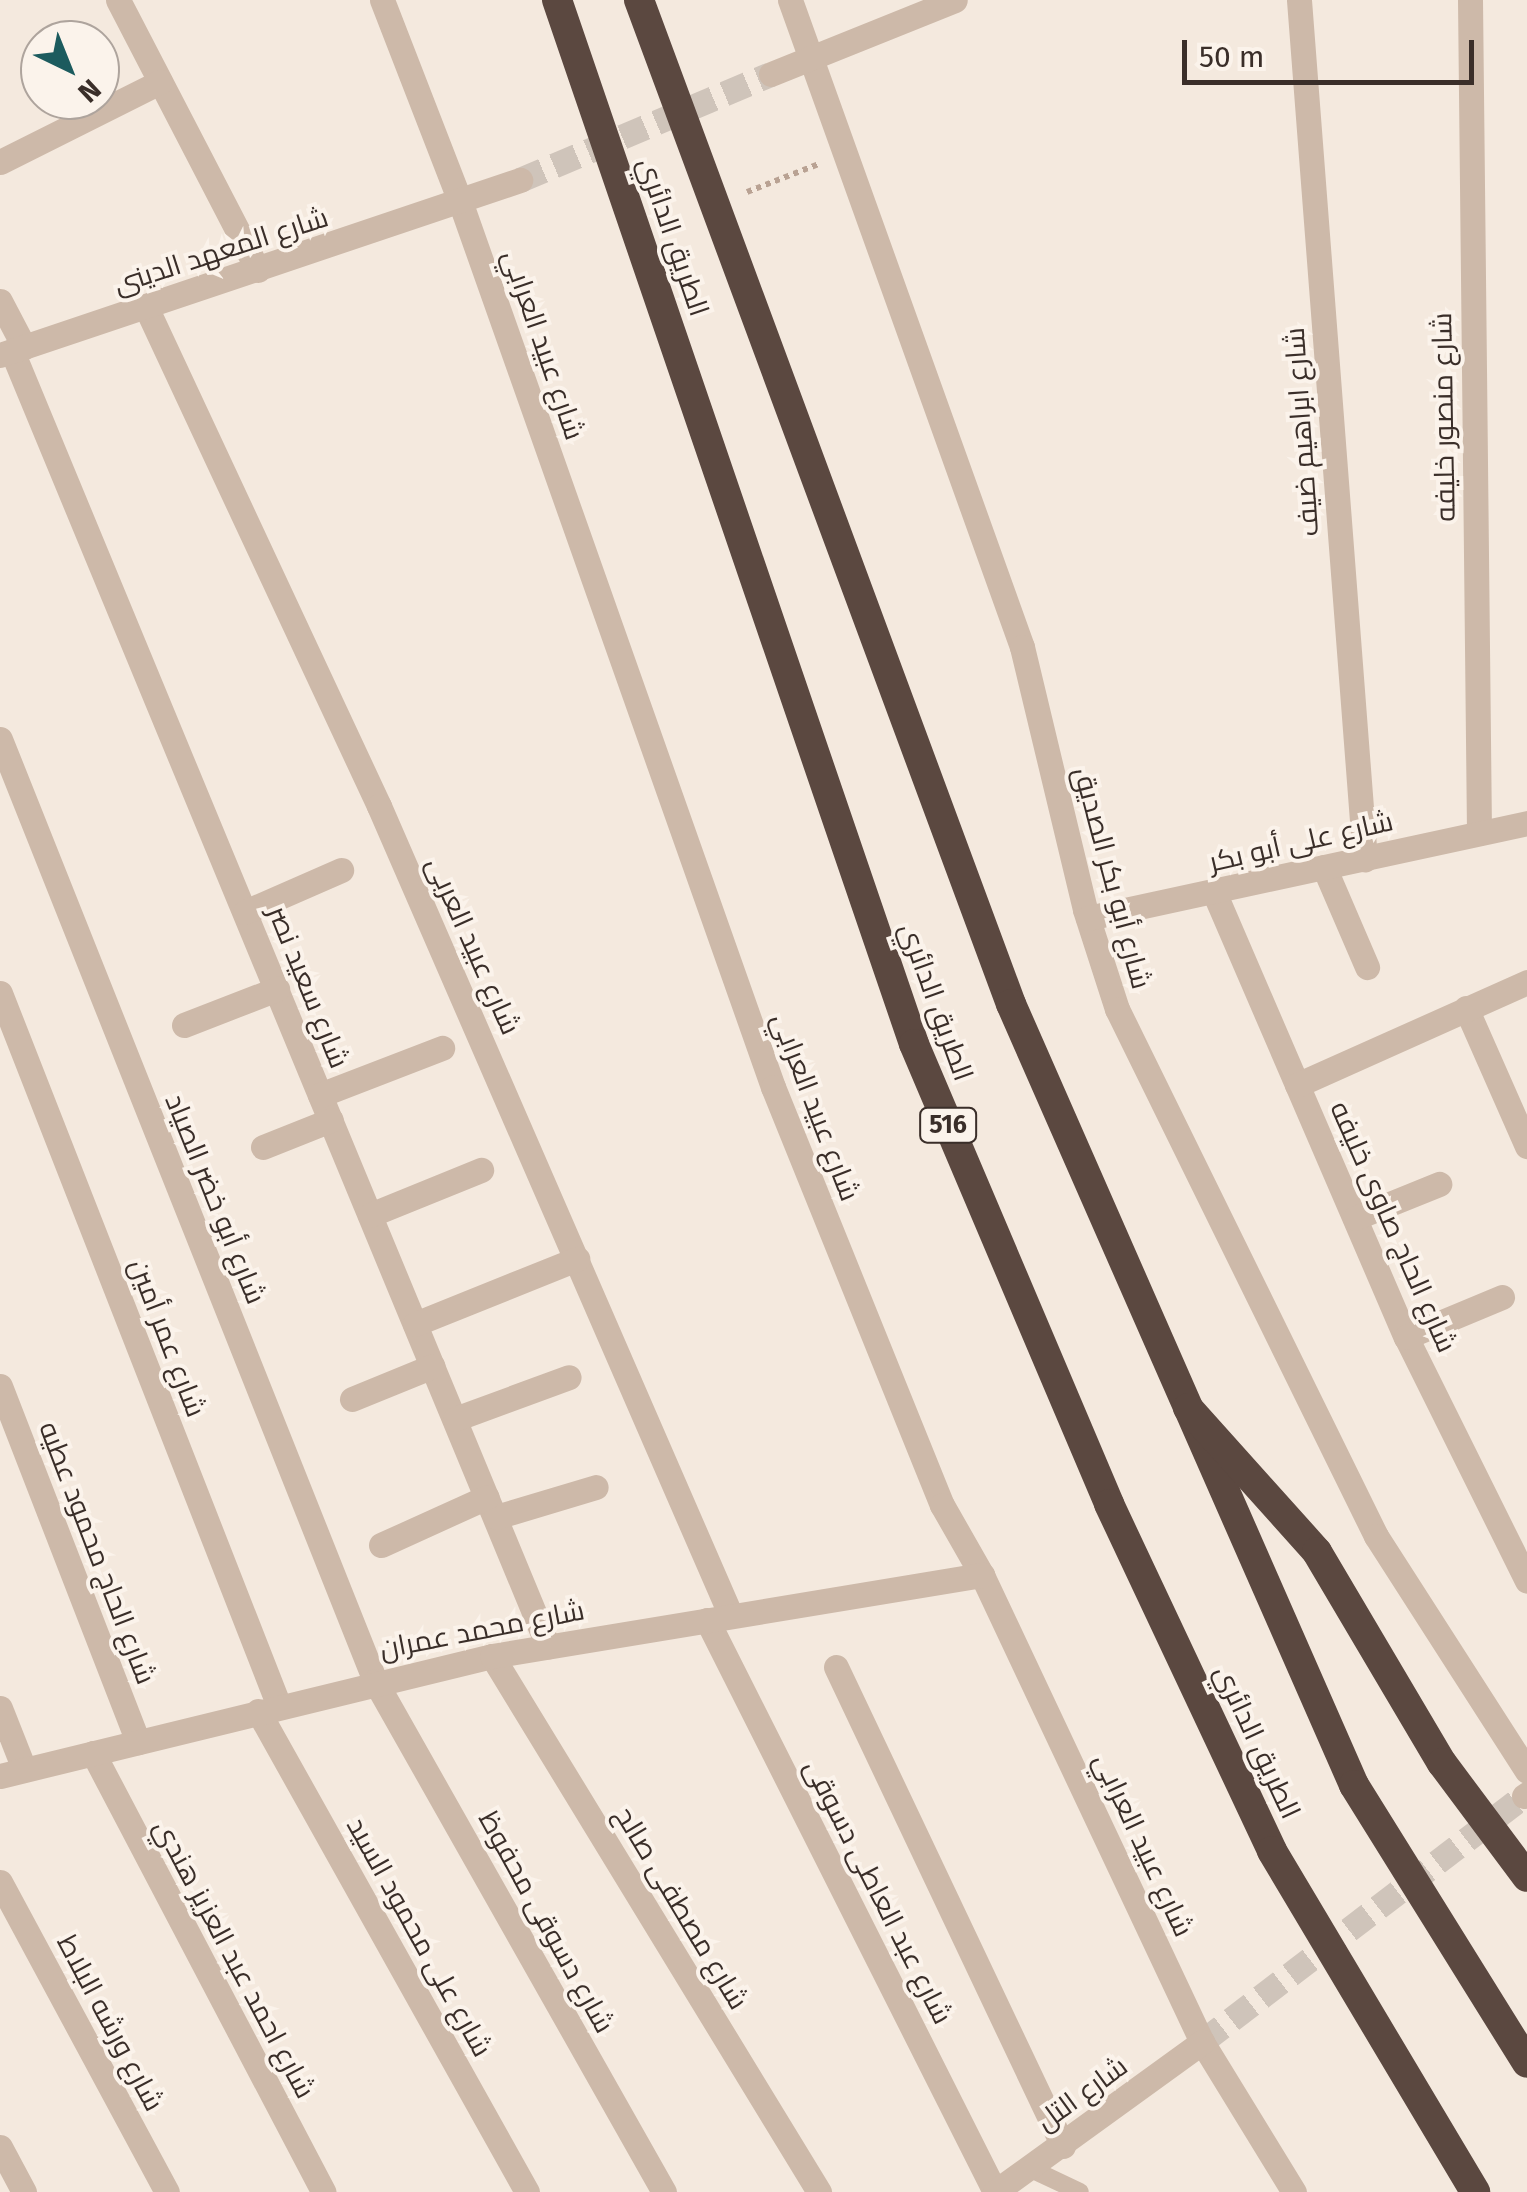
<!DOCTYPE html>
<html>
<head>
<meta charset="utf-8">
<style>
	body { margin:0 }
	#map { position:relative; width:1527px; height:2192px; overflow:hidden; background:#f4e9de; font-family:"Fira Sans",Cairo,sans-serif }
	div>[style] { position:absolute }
	.street-tunnel>* { height:25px; margin-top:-12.5px; transform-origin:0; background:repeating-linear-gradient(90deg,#cfc4ba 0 25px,transparent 0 37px) }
	.path>* { height:6px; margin-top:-3px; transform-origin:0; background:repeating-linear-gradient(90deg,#b9a293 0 5px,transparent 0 10px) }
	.lane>* { height:18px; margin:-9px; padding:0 9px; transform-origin:9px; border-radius:9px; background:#cdb9a9 }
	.street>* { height:25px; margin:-12.5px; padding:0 12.5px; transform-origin:12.5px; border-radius:12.5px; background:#cdb9a9 }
	.highway>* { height:30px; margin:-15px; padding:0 15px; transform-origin:15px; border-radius:15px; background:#5b4840 }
	.highway-bridge>* { height:30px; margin:-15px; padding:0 15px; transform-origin:15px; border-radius:15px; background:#5b4840 }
	span { translate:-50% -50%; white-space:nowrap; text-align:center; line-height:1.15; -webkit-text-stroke:8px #fbf3eb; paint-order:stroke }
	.shield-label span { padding:2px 8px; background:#fbf3eb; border:2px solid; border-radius:8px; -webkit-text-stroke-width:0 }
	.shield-label { font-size:25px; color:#3a2e29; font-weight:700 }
	.street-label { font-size:28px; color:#3a2e29 }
	.north { position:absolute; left:20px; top:20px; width:100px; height:100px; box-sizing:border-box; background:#fbf3eb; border:2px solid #aea49d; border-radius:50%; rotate:137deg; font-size:28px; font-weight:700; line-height:40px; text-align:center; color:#3a2e29 }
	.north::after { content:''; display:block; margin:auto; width:35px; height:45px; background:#1c5b5e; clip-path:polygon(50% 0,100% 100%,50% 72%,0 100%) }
	.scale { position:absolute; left:1182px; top:40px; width:292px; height:45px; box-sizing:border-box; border:5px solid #3a2e29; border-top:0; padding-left:12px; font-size:30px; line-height:35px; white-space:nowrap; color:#3a2e29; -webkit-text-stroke:8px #fbf3eb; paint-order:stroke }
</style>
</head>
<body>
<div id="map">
	<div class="street-tunnel">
		<div style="left:520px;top:180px;width:272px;rotate:-22.9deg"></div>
		<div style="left:1202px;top:2042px;width:405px;rotate:-37.4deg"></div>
	</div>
	<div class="path">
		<div style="left:747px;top:192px;width:77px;rotate:-21.3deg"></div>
	</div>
	<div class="lane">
		<div style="left:1029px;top:2168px;width:56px;rotate:25.2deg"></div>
	</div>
	<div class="street">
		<div style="left:118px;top:0;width:304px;rotate:62.6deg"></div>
		<div style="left:382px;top:0;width:219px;rotate:68.8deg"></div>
		<div style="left:461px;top:204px;width:937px;rotate:70.54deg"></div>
		<div style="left:773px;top:1087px;width:451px;rotate:68deg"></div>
		<div style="left:942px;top:1505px;width:81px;rotate:60.3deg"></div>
		<div style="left:982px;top:1575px;width:516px;rotate:64.78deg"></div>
		<div style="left:1202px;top:2042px;width:176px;rotate:58.5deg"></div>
		<div style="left:790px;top:0;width:687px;rotate:70.27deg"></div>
		<div style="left:1022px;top:647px;width:270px;rotate:76.5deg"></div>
		<div style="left:1085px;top:910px;width:104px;rotate:72.1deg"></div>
		<div style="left:1117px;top:1009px;width:587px;rotate:63.83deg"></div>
		<div style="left:1376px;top:1536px;width:279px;rotate:57.3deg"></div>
		<div style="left:1299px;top:0;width:862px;rotate:85.61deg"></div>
		<div style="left:1470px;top:0;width:833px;rotate:89.38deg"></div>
		<div style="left:771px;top:74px;width:198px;rotate:-21.9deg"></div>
		<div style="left:0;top:162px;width:179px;rotate:-26.6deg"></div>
		<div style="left:0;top:301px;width:52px;rotate:62.4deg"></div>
		<div style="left:146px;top:307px;width:551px;rotate:64.97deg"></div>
		<div style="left:379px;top:806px;width:883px;rotate:66.51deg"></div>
		<div style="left:12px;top:351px;width:1402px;rotate:67.52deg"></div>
		<div style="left:0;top:355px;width:549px;rotate:-18.6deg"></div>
		<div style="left:0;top:739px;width:1014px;rotate:68.29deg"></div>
		<div style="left:375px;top:1681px;width:587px;rotate:60.51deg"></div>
		<div style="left:1324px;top:867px;width:109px;rotate:66.7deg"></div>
		<div style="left:1214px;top:892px;width:485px;rotate:66.7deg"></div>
		<div style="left:1406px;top:1337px;width:272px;rotate:63.6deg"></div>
		<div style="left:245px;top:912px;width:105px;rotate:-23.6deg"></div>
		<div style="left:1088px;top:918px;width:449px;rotate:-12.2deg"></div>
		<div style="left:0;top:993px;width:766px;rotate:68.63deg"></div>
		<div style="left:1466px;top:1008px;width:151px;rotate:66.2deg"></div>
		<div style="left:184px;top:1025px;width:100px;rotate:-21.2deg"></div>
		<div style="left:1297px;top:1085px;width:252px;rotate:-24.1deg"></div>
		<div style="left:320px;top:1095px;width:131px;rotate:-21.1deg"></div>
		<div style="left:263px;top:1147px;width:73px;rotate:-21.7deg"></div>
		<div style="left:370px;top:1215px;width:120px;rotate:-22.1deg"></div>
		<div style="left:1355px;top:1218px;width:91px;rotate:-22deg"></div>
		<div style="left:415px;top:1324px;width:175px;rotate:-21.9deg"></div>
		<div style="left:1406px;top:1337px;width:104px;rotate:-22.6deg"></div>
		<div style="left:0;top:1386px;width:382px;rotate:68.8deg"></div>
		<div style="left:352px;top:1399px;width:87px;rotate:-22.2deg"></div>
		<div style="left:455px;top:1419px;width:121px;rotate:-20.2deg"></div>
		<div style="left:496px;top:1517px;width:104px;rotate:-16.7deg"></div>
		<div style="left:381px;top:1545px;width:116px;rotate:-24.4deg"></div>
		<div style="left:707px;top:1620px;width:640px;rotate:63.27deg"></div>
		<div style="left:492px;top:1656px;width:628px;rotate:58.61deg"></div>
		<div style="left:836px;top:1667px;width:530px;rotate:64.64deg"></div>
		<div style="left:0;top:1708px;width:66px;rotate:68.5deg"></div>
		<div style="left:258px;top:1711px;width:551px;rotate:60.78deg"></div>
		<div style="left:93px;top:1753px;width:496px;rotate:62.3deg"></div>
		<div style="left:0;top:1776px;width:506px;rotate:-13.71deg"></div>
		<div style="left:492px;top:1656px;width:497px;rotate:-9.4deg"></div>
		<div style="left:1524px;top:1796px;width:4px;rotate:-34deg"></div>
		<div style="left:0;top:1882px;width:352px;rotate:61.7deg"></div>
		<div style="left:0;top:2147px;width:51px;rotate:61.9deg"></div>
		<div style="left:995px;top:2192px;width:256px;rotate:-35.9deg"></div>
	</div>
	<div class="highway">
		<div style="left:557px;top:0;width:1103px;rotate:71.12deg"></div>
		<div style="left:914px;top:1044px;width:500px;rotate:67deg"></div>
		<div style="left:1109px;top:1504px;width:383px;rotate:64.8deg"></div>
		<div style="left:1272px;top:1851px;width:397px;rotate:59.2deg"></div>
		<div style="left:639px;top:0;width:1071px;rotate:69.67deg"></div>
		<div style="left:1011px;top:1004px;width:853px;rotate:66.29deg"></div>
		<div style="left:1354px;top:1785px;width:327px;rotate:58.1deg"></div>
	</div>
	<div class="highway-bridge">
		<div style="left:1188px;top:1408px;width:193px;rotate:48.1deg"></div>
		<div style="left:1317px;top:1552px;width:245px;rotate:59.4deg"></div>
		<div style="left:1442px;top:1763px;width:142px;rotate:53.3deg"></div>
	</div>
	<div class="shield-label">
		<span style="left:948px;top:1125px">516</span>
	</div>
	<div class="street-label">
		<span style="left:673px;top:237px;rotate:71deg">الطريق الدائري</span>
		<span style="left:221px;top:251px;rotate:-18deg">شارع المعهد الدينى</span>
		<span style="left:543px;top:345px;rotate:71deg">شارع عبيد العرابي</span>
		<span style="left:1444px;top:417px;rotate:-91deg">شارع منصور خليفه</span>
		<span style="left:1302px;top:432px;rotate:-94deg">شارع ابراهيم ضيف</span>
		<span style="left:1301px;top:842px;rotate:-13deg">شارع على أبو بكر</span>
		<span style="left:1112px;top:878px;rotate:75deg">شارع أبو بكر الصديق</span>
		<span style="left:473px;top:946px;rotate:66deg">شارع عبيد العربى</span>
		<span style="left:308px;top:987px;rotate:68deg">شارع سعيد نصر</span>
		<span style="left:936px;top:1002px;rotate:70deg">الطريق الدائري</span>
		<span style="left:815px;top:1107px;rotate:69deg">شارع عبيد العرابي</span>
		<span style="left:215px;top:1199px;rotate:68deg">شارع أبو خضر الصياد</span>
		<span style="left:1393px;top:1227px;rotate:66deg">شارع الحاج صاوى خليفه</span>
		<span style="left:167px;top:1338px;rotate:69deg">شارع عمر أمين</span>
		<span style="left:97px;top:1553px;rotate:69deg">شارع الحاج محمود عطيه</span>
		<span style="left:482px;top:1630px;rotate:-11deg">شارع محمد عمران</span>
		<span style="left:1257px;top:1742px;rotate:65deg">الطريق الدائري</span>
		<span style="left:1143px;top:1845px;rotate:65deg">شارع عبيد العرابي</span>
		<span style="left:878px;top:1892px;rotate:63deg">شارع عبد العاطى دسوقى</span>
		<span style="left:681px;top:1908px;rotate:59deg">شارع مصطفى صالح</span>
		<span style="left:546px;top:1922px;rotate:61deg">شارع دسوقى محفوظ</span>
		<span style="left:419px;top:1937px;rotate:61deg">شارع على محمود السيد</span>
		<span style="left:234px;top:1959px;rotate:62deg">شارع احمد عبد العزيز هندي</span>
		<span style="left:110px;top:2023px;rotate:62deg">شارع ورشه البلاط</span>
		<span style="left:1082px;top:2094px;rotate:-36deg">شارع التل</span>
	</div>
	<div class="north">N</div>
	<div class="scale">50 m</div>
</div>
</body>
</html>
